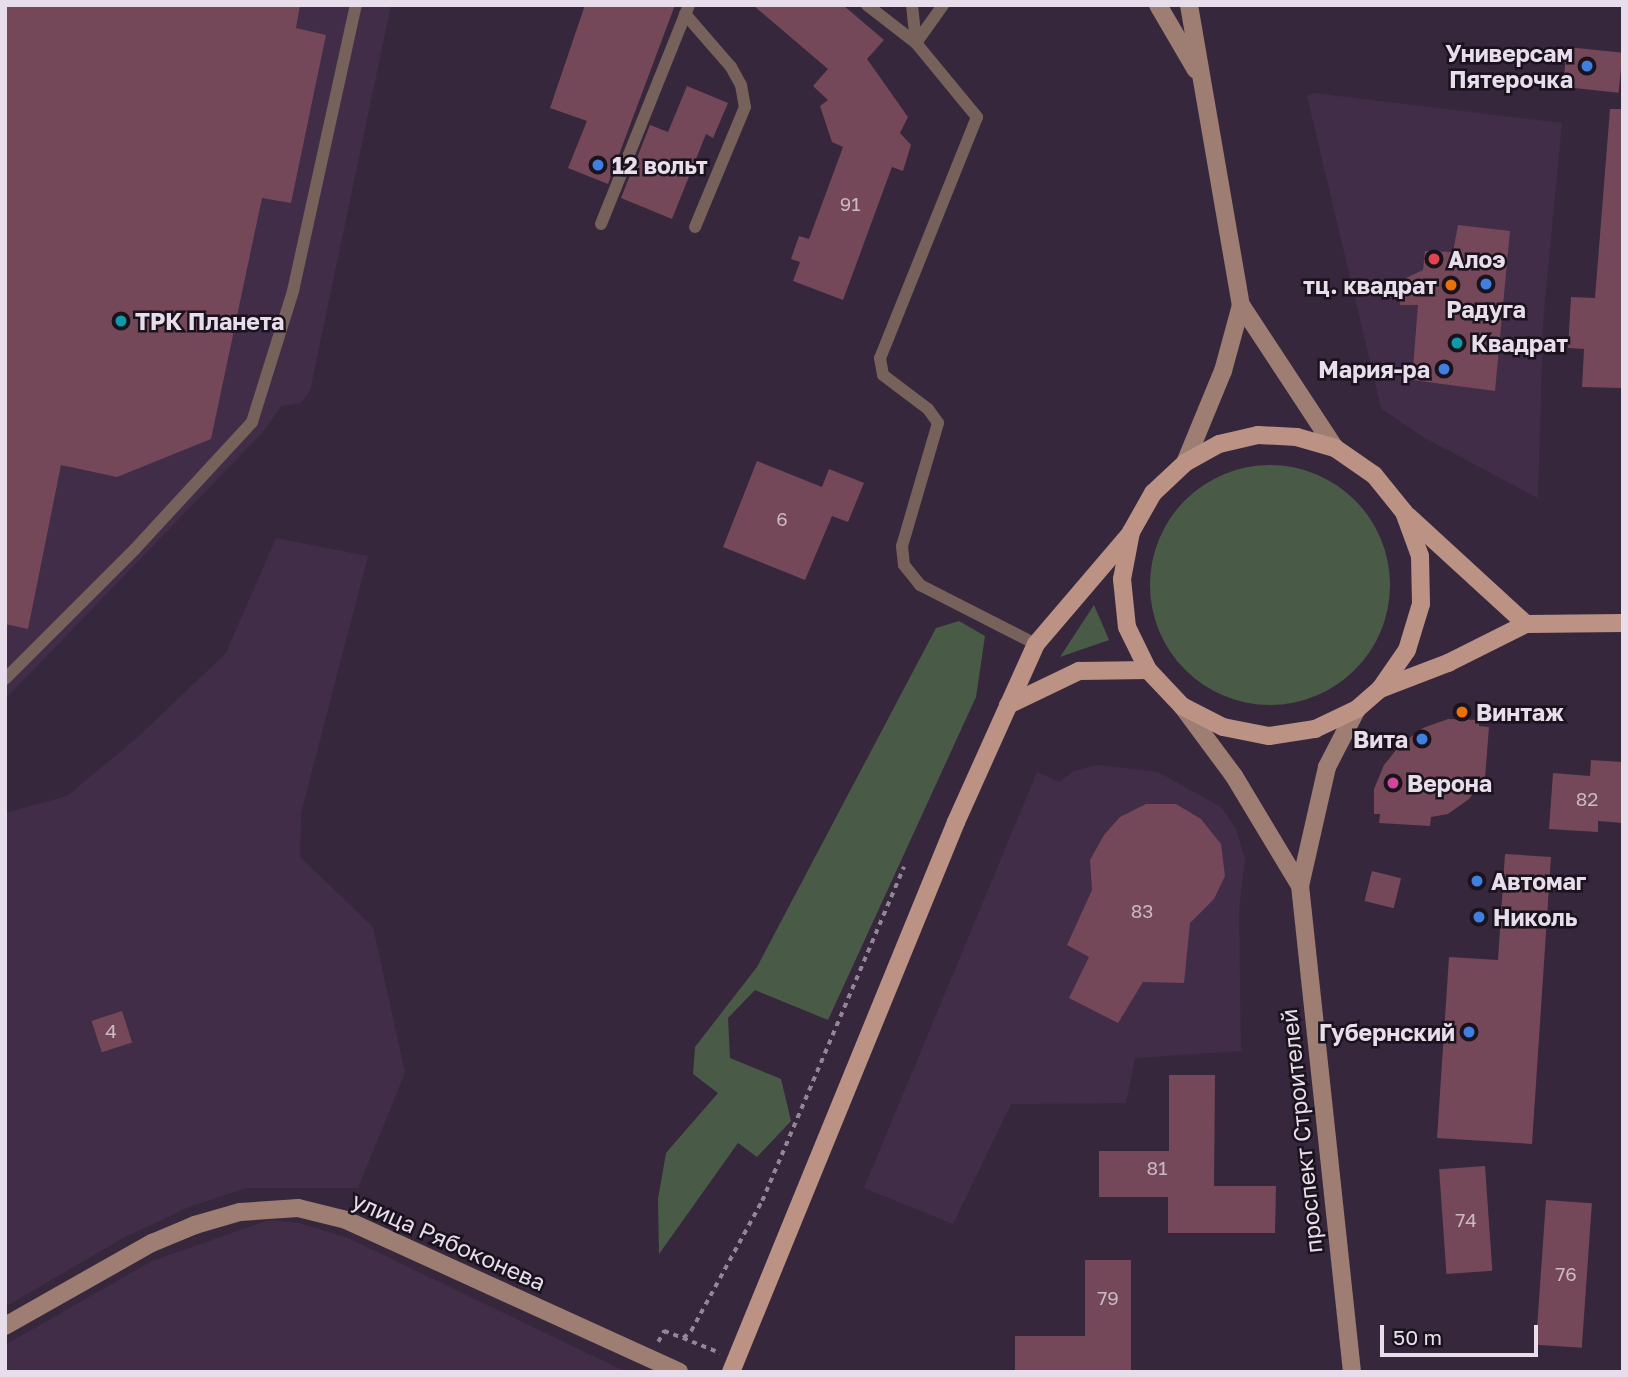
<!DOCTYPE html>
<html>
<head>
<meta charset="utf-8">
<style>
	body { margin:0 }
	#map { position:relative; width:1628px; height:1377px; overflow:hidden; background:#37273c; font-family:"Golos Text",sans-serif }
	div>[style] { position:absolute }
	.built>* { inset:0; background:#412d48 }
	.green>* { inset:0; background:#495b46 }
	.round { border-radius:50% }
	.building>* { inset:0; background:#744858; transform-origin:0 0 }
	.path>* { height:3.5px; margin-top:-1.75px; transform-origin:0; background:repeating-linear-gradient(90deg,#938698 0 5px,transparent 0 10px) }
	.lane>* { height:12px; margin:-6px; padding:0 6px; transform-origin:6px; border-radius:6px; background:#76615b }
	.secondary>* { height:18px; margin:-9px; padding:0 9px; transform-origin:9px; border-radius:9px; background:#9e7d73 }
	.primary>* { height:18px; margin:-9px; padding:0 9px; transform-origin:9px; border-radius:9px; background:#bc9285 }
	.dots>* { width:19px; height:19px; translate:-50% -50%; box-sizing:border-box; border:4px solid #1a131d; border-radius:50% }
	span { translate:-50% -50%; white-space:nowrap; text-align:center; line-height:1.15; -webkit-text-stroke:5px #1a131d; paint-order:stroke }
	.number-label { font-size:19px; color:#cab8c6 }
	.number-label span { -webkit-text-stroke-width:0 }
	.poi-label { font-size:23px; color:#e7ddeb; font-weight:700 }
	.right { translate:-100% -50%; text-align:right }
	.left { translate:0 -50%; text-align:left }
	.street-label { font-size:23px; color:#e7ddeb }
	.frame { position:absolute; inset:0; border:7px solid #e7ddeb; pointer-events:none }
	.scale { position:absolute; left:1380px; top:1325px; width:158px; height:32px; box-sizing:border-box; border:4px solid #e7ddeb; border-top:0; padding-left:9px; font-size:21px; line-height:24px; white-space:nowrap; color:#e7ddeb; -webkit-text-stroke:5px #1a131d; paint-order:stroke }
</style>
</head>
<body>
<div id="map">
	<div class="built">
		<div style="clip-path:polygon(5px 5px,391px 5px,310px 391px,301px 403px,281px 406px,262px 433px,5px 699px)"></div>
		<div style="clip-path:polygon(1314px 93px,1562px 123px,1543px 322px,1538px 498px,1423px 437px,1381px 408px,1307px 96px)"></div>
		<div style="clip-path:polygon(276px 538px,368px 556px,301px 813px,300px 857px,373px 927px,405px 1073px,358px 1188px,246px 1188px,189px 1207px,123px 1238px,5px 1307px,5px 813px,67px 796px,137px 738px,226px 653px)"></div>
		<div style="clip-path:polygon(1097px 765px,1158px 772px,1221px 807px,1236px 829px,1245px 859px,1239px 911px,1241px 1051px,1135px 1058px,1126px 1103px,1011px 1104px,953px 1224px,864px 1188px,1037px 772px,1060px 782px,1074px 771px)"></div>
		<div style="clip-path:polygon(269px 1220px,299px 1223px,348px 1238px,626px 1372px,5px 1372px,5px 1345px,152px 1261px)"></div>
	</div>
	<div class="green">
		<div class="round" style="left:1150px;top:465px;width:240px;height:240px"></div>
		<div style="clip-path:polygon(1094px 605px,1109px 640px,1060px 657px)"></div>
		<div style="clip-path:polygon(959px 621px,985px 636px,976px 697px,828px 1020px,755px 990px,728px 1018px,730px 1058px,781px 1079px,791px 1121px,757px 1157px,738px 1143px,659px 1254px,658px 1199px,666px 1153px,718px 1093px,693px 1074px,695px 1047px,757px 967px,936px 628px)"></div>
	</div>
	<div class="building">
		<div style="clip-path:polygon(5px 5px,300px 5px,296px 28px,326px 35px,291px 203px,262px 198px,211px 439px,117px 477px,61px 465px,28px 629px,5px 624px)"></div>
		<div style="clip-path:polygon(585px 5px,675px 5px,608px 184px,568px 168px,587px 121px,550px 108px)"></div>
		<div style="clip-path:polygon(753px 5px,843px 5px,884px 40px,867px 59px,908px 117px,900px 133px,911px 145px,903px 171px,892px 167px,843px 300px,793px 281px,800px 262px,791px 259px,799px 236px,809px 239px,843px 147px,832px 142px,820px 106px,828px 100px,813px 86px,828px 69px)"></div>
		<div style="left:1567px;top:47px;width:56px;height:40px;rotate:6deg"></div>
		<div style="clip-path:polygon(687px 86px,728px 103px,713px 138px,706px 134px,672px 219px,621px 198px,650px 125px,668px 132px)"></div>
		<div style="clip-path:polygon(1610px 109px,1623px 109px,1623px 388px,1582px 387px,1584px 349px,1568px 348px,1571px 297px,1595px 298px)"></div>
		<div style="clip-path:polygon(1458px 225px,1510px 231px,1495px 391px,1412px 380px,1418px 305px,1400px 305px,1399px 291px,1406px 278px,1423px 270px,1425px 251px,1453px 252px)"></div>
		<div style="clip-path:polygon(757px 461px,822px 487px,829px 469px,864px 483px,848px 522px,832px 516px,805px 580px,723px 547px)"></div>
		<div style="clip-path:polygon(1448px 719px,1479px 720px,1479px 726px,1489px 727px,1485px 778px,1469px 799px,1448px 814px,1431px 817px,1430px 826px,1379px 823px,1380px 814px,1374px 814px,1374px 789px,1384px 765px,1401px 744px,1423px 728px)"></div>
		<div style="clip-path:polygon(1591px 760px,1623px 762px,1623px 823px,1598px 821px,1598px 832px,1549px 829px,1553px 773px,1590px 776px)"></div>
		<div style="clip-path:polygon(1146px 804px,1176px 804px,1201px 819px,1221px 844px,1225px 876px,1214px 899px,1190px 923px,1184px 983px,1143px 982px,1118px 1023px,1069px 998px,1089px 957px,1067px 945px,1092px 890px,1090px 860px,1104px 835px,1120px 817px)"></div>
		<div style="clip-path:polygon(1505px 854px,1551px 857px,1532px 1144px,1437px 1138px,1449px 957px,1498px 960px)"></div>
		<div style="left:1372px;top:871px;width:30px;height:31px;rotate:14deg"></div>
		<div style="left:122px;top:1011px;width:33px;height:32px;rotate:72deg"></div>
		<div style="clip-path:polygon(1169px 1075px,1215px 1075px,1214px 1186px,1276px 1186px,1275px 1233px,1168px 1233px,1168px 1197px,1099px 1197px,1099px 1151px,1169px 1151px)"></div>
		<div style="left:1485px;top:1166px;width:105px;height:46px;rotate:86deg"></div>
		<div style="left:1546px;top:1200px;width:46px;height:145px;rotate:4deg"></div>
		<div style="clip-path:polygon(1085px 1260px,1131px 1260px,1131px 1372px,1015px 1372px,1015px 1336px,1085px 1336px)"></div>
	</div>
	<div class="path">
		<div style="left:683px;top:1338px;width:40px;rotate:22deg"></div>
		<div style="left:658px;top:1342px;width:13px;rotate:-61deg"></div>
		<div style="left:664px;top:1331px;width:20px;rotate:20deg"></div>
		<div style="left:683px;top:1338px;width:11px;rotate:-41deg"></div>
		<div style="left:691px;top:1331px;width:148px;rotate:-61.4deg"></div>
		<div style="left:762px;top:1201px;width:363px;rotate:-67deg"></div>
	</div>
	<div class="lane">
		<div style="left:867px;top:5px;width:62px;rotate:37.8deg"></div>
		<div style="left:916px;top:43px;width:96px;rotate:50.5deg"></div>
		<div style="left:977px;top:117px;width:260px;rotate:111.9deg"></div>
		<div style="left:880px;top:358px;width:17px;rotate:80deg"></div>
		<div style="left:883px;top:375px;width:56px;rotate:37.1deg"></div>
		<div style="left:928px;top:409px;width:17px;rotate:54deg"></div>
		<div style="left:938px;top:423px;width:128px;rotate:106.3deg"></div>
		<div style="left:902px;top:546px;width:19px;rotate:84deg"></div>
		<div style="left:904px;top:565px;width:26px;rotate:51deg"></div>
		<div style="left:920px;top:585px;width:130px;rotate:27deg"></div>
		<div style="left:912px;top:5px;width:38px;rotate:84deg"></div>
		<div style="left:685px;top:14px;width:70px;rotate:49deg"></div>
		<div style="left:731px;top:67px;width:21px;rotate:61deg"></div>
		<div style="left:741px;top:85px;width:22px;rotate:80deg"></div>
		<div style="left:745px;top:107px;width:130px;rotate:112.6deg"></div>
		<div style="left:916px;top:43px;width:47px;rotate:-54.6deg"></div>
		<div style="left:601px;top:224px;width:236px;rotate:-68.1deg"></div>
		<div style="left:5px;top:679px;width:184px;rotate:-45deg"></div>
		<div style="left:135px;top:549px;width:173px;rotate:-47.3deg"></div>
		<div style="left:252px;top:422px;width:137px;rotate:-72.6deg"></div>
		<div style="left:293px;top:291px;width:293px;rotate:-77.6deg"></div>
	</div>
	<div class="secondary">
		<div style="left:1158px;top:5px;width:75px;rotate:59.7deg"></div>
		<div style="left:1189px;top:5px;width:304px;rotate:80.2deg"></div>
		<div style="left:1241px;top:305px;width:171px;rotate:56.7deg"></div>
		<div style="left:1185px;top:463px;width:100px;rotate:-67.6deg"></div>
		<div style="left:1223px;top:371px;width:68px;rotate:-74.7deg"></div>
		<div style="left:1182px;top:706px;width:87px;rotate:53.4deg"></div>
		<div style="left:1234px;top:776px;width:128px;rotate:59deg"></div>
		<div style="left:5px;top:1326px;width:169px;rotate:-29.5deg"></div>
		<div style="left:152px;top:1243px;width:47px;rotate:-22.7deg"></div>
		<div style="left:195px;top:1225px;width:47px;rotate:-16.1deg"></div>
		<div style="left:240px;top:1212px;width:58px;rotate:-3.9deg"></div>
		<div style="left:298px;top:1208px;width:49px;rotate:14deg"></div>
		<div style="left:346px;top:1220px;width:366px;rotate:24.5deg"></div>
		<div style="left:1352px;top:1372px;width:489px;rotate:-96.1deg"></div>
		<div style="left:1300px;top:886px;width:122px;rotate:-77.2deg"></div>
		<div style="left:1327px;top:767px;width:65px;rotate:-62.7deg"></div>
	</div>
	<div class="primary">
		<div style="left:1408px;top:516px;width:160px;rotate:42.5deg"></div>
		<div style="left:1380px;top:689px;width:73px;rotate:-20.9deg"></div>
		<div style="left:1448px;top:663px;width:87px;rotate:-26.6deg"></div>
		<div style="left:1526px;top:624px;width:97px;rotate:-0.6deg"></div>
		<div style="left:1008px;top:705px;width:79px;rotate:-25.6deg"></div>
		<div style="left:1079px;top:671px;width:69px;rotate:-0.8deg"></div>
		<div style="left:1148px;top:670px;width:50px;rotate:46.6deg"></div>
		<div style="left:1182px;top:706px;width:46px;rotate:27.1deg"></div>
		<div style="left:1223px;top:727px;width:47px;rotate:11.1deg"></div>
		<div style="left:1269px;top:736px;width:47px;rotate:-8.7deg"></div>
		<div style="left:1315px;top:729px;width:47px;rotate:-25.5deg"></div>
		<div style="left:1357px;top:709px;width:30px;rotate:-41deg"></div>
		<div style="left:1380px;top:689px;width:47px;rotate:-55.3deg"></div>
		<div style="left:1407px;top:650px;width:48px;rotate:-73.1deg"></div>
		<div style="left:1421px;top:604px;width:48px;rotate:-91.2deg"></div>
		<div style="left:1420px;top:556px;width:47px;rotate:-110deg"></div>
		<div style="left:1404px;top:512px;width:48px;rotate:-129deg"></div>
		<div style="left:1374px;top:475px;width:47px;rotate:-145.3deg"></div>
		<div style="left:1335px;top:448px;width:40px;rotate:-164deg"></div>
		<div style="left:1297px;top:437px;width:39px;rotate:-177deg"></div>
		<div style="left:1258px;top:435px;width:40px;rotate:167deg"></div>
		<div style="left:1219px;top:444px;width:39px;rotate:151deg"></div>
		<div style="left:1185px;top:463px;width:44px;rotate:136.8deg"></div>
		<div style="left:1153px;top:493px;width:45px;rotate:119.4deg"></div>
		<div style="left:1131px;top:532px;width:48px;rotate:100.8deg"></div>
		<div style="left:1122px;top:579px;width:48px;rotate:84.1deg"></div>
		<div style="left:1127px;top:627px;width:48px;rotate:64deg"></div>
		<div style="left:731px;top:1372px;width:594px;rotate:-67.75deg"></div>
		<div style="left:956px;top:822px;width:195px;rotate:-65.8deg"></div>
		<div style="left:1036px;top:644px;width:143px;rotate:-49.5deg"></div>
	</div>
	<div class="dots">
		<div style="left:1587px;top:66px;background:#3f7fe0"></div>
		<div style="left:598px;top:165px;background:#3f7fe0"></div>
		<div style="left:1434px;top:259px;background:#e0444e"></div>
		<div style="left:1486px;top:284px;background:#3f7fe0"></div>
		<div style="left:1451px;top:285px;background:#e8710a"></div>
		<div style="left:121px;top:321px;background:#0f9aa8"></div>
		<div style="left:1457px;top:343px;background:#0f9aa8"></div>
		<div style="left:1444px;top:369px;background:#3f7fe0"></div>
		<div style="left:1462px;top:712px;background:#e8710a"></div>
		<div style="left:1422px;top:739px;background:#3f7fe0"></div>
		<div style="left:1393px;top:783px;background:#d1479c"></div>
		<div style="left:1477px;top:881px;background:#3f7fe0"></div>
		<div style="left:1479px;top:917px;background:#3f7fe0"></div>
		<div style="left:1469px;top:1032px;background:#3f7fe0"></div>
	</div>
	<div class="number-label">
		<span style="left:850px;top:204px">91</span>
		<span style="left:782px;top:519px">6</span>
		<span style="left:1587px;top:799px">82</span>
		<span style="left:1142px;top:911px">83</span>
		<span style="left:111px;top:1031px">4</span>
		<span style="left:1157px;top:1168px">81</span>
		<span style="left:1466px;top:1220px">74</span>
		<span style="left:1566px;top:1274px">76</span>
		<span style="left:1108px;top:1298px">79</span>
	</div>
	<div class="poi-label">
		<span class="right" style="left:1573px;top:66px">Универсам<br>Пятерочка</span>
		<span class="left" style="left:612px;top:165px">12 вольт</span>
		<span class="left" style="left:1448px;top:259px">Алоэ</span>
		<span class="right" style="left:1437px;top:285px">тц. квадрат</span>
		<span style="left:1486px;top:309px">Радуга</span>
		<span class="left" style="left:135px;top:321px">ТРК Планета</span>
		<span class="left" style="left:1471px;top:343px">Квадрат</span>
		<span class="right" style="left:1430px;top:369px">Мария-ра</span>
		<span class="left" style="left:1476px;top:712px">Винтаж</span>
		<span class="right" style="left:1408px;top:739px">Вита</span>
		<span class="left" style="left:1407px;top:783px">Верона</span>
		<span class="left" style="left:1491px;top:881px">Автомаг</span>
		<span class="left" style="left:1493px;top:917px">Николь</span>
		<span class="right" style="left:1455px;top:1032px">Губернский</span>
	</div>
	<div class="street-label">
		<span style="left:1301px;top:1131px;rotate:-96deg">проспект Строителей</span>
		<span style="left:449px;top:1241px;rotate:24deg">улица Рябоконева</span>
	</div>
	<div class="frame"></div>
	<div class="scale">50 m</div>
</div>
</body>
</html>
